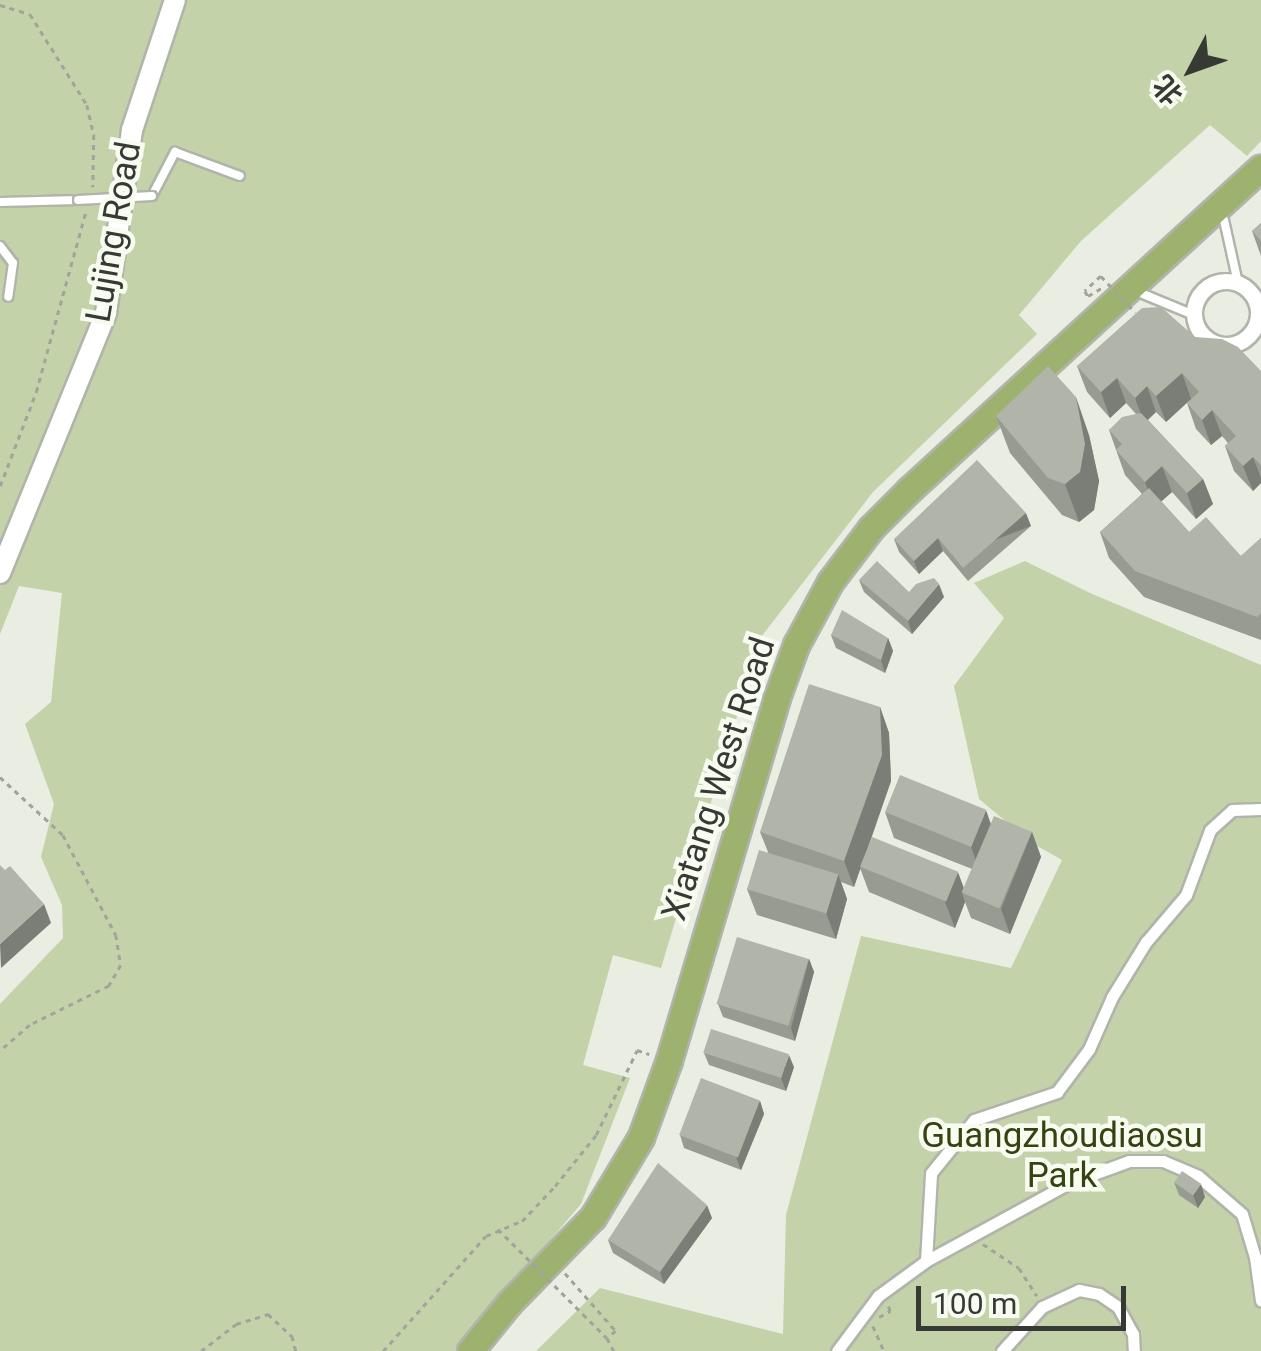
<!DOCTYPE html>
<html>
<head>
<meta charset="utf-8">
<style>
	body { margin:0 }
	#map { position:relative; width:1261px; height:1351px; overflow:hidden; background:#e9ede2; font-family:Roboto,"Noto Sans SC",sans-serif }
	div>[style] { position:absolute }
	.green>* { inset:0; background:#c3d2a8 }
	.path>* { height:2.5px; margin-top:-1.25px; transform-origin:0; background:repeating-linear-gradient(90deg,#a1a49c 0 5px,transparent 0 10px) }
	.roads { filter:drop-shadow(2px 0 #b1b4aa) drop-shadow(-2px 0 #b1b4aa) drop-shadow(0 2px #b1b4aa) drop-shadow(0 -2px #b1b4aa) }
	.service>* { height:8px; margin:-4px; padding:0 4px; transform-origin:4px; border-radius:4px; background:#fff }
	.pedestrian>* { height:11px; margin:-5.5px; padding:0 5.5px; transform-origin:5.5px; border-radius:5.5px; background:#fff }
	.minor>* { height:15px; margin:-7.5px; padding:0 7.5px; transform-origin:7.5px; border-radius:7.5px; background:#fff }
	.minor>.ring { margin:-7.5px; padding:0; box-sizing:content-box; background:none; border:15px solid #fff; border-radius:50% }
	.tertiary>* { height:20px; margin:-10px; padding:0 10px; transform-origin:10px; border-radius:10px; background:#fff }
	.trunk>* { height:25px; margin:-12.5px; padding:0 12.5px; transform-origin:12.5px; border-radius:12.5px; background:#9eb26f }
	.path-bridge>* { height:2.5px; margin-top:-1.25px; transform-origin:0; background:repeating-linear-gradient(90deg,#a1a49c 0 5px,transparent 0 10px) }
	.bridges { filter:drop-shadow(2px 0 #b1b4aa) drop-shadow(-2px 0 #b1b4aa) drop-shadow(0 2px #b1b4aa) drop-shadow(0 -2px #b1b4aa) }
	.service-bridge>* { height:8px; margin:-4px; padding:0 4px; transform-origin:4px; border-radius:4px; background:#fff }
	.wall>* { inset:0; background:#979b91 }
	.shaded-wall>* { inset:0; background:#7b7e76; transform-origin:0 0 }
	.building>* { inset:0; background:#b0b4a9; transform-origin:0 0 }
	span { translate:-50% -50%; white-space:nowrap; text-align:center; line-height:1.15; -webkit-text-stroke:9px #f7fbf0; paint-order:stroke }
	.street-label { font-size:35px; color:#373935 }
	.park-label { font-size:35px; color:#354310 }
	.north { position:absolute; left:1141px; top:20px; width:100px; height:100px; -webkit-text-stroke:8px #f7fbf0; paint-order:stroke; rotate:229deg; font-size:28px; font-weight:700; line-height:40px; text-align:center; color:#373935 }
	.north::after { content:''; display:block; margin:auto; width:35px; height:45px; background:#373935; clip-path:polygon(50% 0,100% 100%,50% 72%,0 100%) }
	.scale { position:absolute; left:916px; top:1286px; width:210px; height:45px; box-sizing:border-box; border:5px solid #373935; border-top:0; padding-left:12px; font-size:30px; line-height:35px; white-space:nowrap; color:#373935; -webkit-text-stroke:8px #f7fbf0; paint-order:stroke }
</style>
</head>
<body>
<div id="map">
	<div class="green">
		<div style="clip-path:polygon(0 0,1261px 0,1261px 141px,1247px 156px,1210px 125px,1081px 241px,1019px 315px,1037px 334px,873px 492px,761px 637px,661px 968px,613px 955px,583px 1065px,630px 1078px,581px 1204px,456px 1351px,0 1351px,0 1004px,63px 938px,62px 905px,41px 857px,54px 804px,25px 724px,51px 702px,62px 593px,19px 586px,0 634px)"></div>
		<div style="clip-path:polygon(1025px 561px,1090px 593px,1261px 665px,1261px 1351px,536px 1351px,600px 1288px,783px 1334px,786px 1215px,861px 936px,1011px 968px,1062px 860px,1032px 843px,979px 799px,954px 686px,1004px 618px,974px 583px)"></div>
	</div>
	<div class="path">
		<div style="left:0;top:5px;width:31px;rotate:17deg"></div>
		<div style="left:30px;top:14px;width:107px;rotate:57.9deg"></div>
		<div style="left:87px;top:105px;width:31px;rotate:77deg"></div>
		<div style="left:94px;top:135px;width:52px;rotate:91.1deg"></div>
		<div style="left:1101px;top:276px;width:22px;rotate:137deg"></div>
		<div style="left:1085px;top:291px;width:6px;rotate:59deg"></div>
		<div style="left:1088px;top:296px;width:17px;rotate:-31deg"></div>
		<div style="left:0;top:486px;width:101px;rotate:-69deg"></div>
		<div style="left:36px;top:392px;width:188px;rotate:-74.6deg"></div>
		<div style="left:0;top:777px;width:86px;rotate:42.6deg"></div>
		<div style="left:63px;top:835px;width:113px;rotate:62.1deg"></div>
		<div style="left:116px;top:935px;width:30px;rotate:81deg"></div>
		<div style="left:121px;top:965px;width:24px;rotate:120deg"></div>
		<div style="left:109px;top:986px;width:88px;rotate:153.7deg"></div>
		<div style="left:30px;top:1025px;width:40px;rotate:139deg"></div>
		<div style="left:983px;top:1244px;width:43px;rotate:33.7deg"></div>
		<div style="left:1019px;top:1268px;width:33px;rotate:57deg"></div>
		<div style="left:565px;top:1273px;width:77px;rotate:48.7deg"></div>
		<div style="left:616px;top:1331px;width:11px;rotate:142deg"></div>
		<div style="left:607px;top:1338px;width:15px;rotate:62deg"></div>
		<div style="left:879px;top:1317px;width:13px;rotate:-29deg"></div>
		<div style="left:890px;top:1311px;width:5px;rotate:-112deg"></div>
		<div style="left:873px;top:1326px;width:27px;rotate:66deg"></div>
		<div style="left:201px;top:1351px;width:44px;rotate:-37.6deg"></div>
		<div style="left:236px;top:1324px;width:34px;rotate:-17deg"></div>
		<div style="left:268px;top:1314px;width:33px;rotate:43deg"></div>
		<div style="left:292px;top:1336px;width:16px;rotate:75deg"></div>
		<div style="left:383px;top:1351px;width:154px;rotate:-48.2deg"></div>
		<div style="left:486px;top:1236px;width:39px;rotate:-23deg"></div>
		<div style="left:522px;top:1221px;width:48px;rotate:-46.7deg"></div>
		<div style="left:555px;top:1186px;width:65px;rotate:-51.2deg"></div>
		<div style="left:596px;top:1135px;width:94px;rotate:-64.2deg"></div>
		<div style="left:637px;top:1050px;width:13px;rotate:18deg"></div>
	</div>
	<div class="roads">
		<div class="service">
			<div style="left:152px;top:196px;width:50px;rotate:-62.4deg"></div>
			<div style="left:175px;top:152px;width:69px;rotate:20.3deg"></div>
			<div style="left:0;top:202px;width:78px;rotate:-1.5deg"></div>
			<div style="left:1224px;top:220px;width:65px;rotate:77.5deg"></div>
			<div style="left:0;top:246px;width:21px;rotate:53deg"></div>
			<div style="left:13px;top:263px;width:34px;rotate:98deg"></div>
			<div style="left:1143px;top:294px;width:55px;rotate:22.4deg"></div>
		</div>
		<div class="pedestrian">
			<div style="left:926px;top:1261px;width:88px;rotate:-86.7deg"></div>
			<div style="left:931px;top:1173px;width:68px;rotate:-50.9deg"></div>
			<div style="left:974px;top:1120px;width:88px;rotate:-18.6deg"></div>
			<div style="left:1057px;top:1092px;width:54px;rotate:-53.3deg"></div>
			<div style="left:1089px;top:1049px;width:57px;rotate:-66.1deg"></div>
			<div style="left:1112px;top:997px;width:65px;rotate:-58.3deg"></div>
			<div style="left:1146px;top:942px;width:62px;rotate:-49.6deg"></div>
			<div style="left:1186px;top:895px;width:69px;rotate:-69.7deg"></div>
			<div style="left:1210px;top:830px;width:30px;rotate:-42deg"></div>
			<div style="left:1232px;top:810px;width:29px;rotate:-2deg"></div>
			<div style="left:837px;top:1351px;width:69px;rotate:-53.3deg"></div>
			<div style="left:878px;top:1296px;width:59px;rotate:-36.1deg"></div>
			<div style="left:926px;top:1261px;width:163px;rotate:-28.6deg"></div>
			<div style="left:1069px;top:1183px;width:64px;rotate:-20.1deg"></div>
			<div style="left:1129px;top:1161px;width:34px"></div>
			<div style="left:1163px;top:1161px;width:38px;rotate:23deg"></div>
			<div style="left:1198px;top:1176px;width:58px;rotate:40.8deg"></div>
			<div style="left:1242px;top:1214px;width:45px;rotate:73.2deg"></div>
			<div style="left:1255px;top:1257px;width:44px;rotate:82.2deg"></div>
			<div style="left:1002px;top:1351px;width:59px;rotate:-47.7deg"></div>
			<div style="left:1042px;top:1307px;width:41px;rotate:-24.7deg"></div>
			<div style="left:1079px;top:1290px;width:20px;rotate:11deg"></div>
			<div style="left:1099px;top:1294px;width:23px;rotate:34deg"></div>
			<div style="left:1118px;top:1307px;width:31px;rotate:61deg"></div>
			<div style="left:1133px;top:1334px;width:17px;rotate:87deg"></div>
		</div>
		<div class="minor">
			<div class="ring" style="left:1194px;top:281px;width:49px;height:49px"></div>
		</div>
		<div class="tertiary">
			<div style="left:0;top:573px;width:281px;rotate:-67.8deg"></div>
			<div style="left:106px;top:313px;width:185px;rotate:-81.9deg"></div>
			<div style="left:132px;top:130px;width:137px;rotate:-71.7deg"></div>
		</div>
		<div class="trunk">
			<div style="left:470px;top:1351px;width:62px;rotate:-50.9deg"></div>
			<div style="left:509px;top:1303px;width:120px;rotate:-45.7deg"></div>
			<div style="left:593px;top:1217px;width:93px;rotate:-59deg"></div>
			<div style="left:641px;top:1137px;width:82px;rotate:-70deg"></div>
			<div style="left:669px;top:1060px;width:376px;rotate:-73.4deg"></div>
			<div style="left:776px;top:700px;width:59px;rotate:-70deg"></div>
			<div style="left:796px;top:645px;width:72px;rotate:-61.6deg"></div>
			<div style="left:830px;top:582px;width:68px;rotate:-52.8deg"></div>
			<div style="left:871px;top:528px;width:54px;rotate:-45deg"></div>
			<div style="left:909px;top:490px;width:477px;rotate:-42.5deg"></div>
		</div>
	</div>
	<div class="path-bridge">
		<div style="left:1101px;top:276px;width:50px;rotate:46.6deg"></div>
		<div style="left:498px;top:1229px;width:154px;rotate:45deg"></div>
	</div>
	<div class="bridges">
		<div class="service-bridge">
			<div style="left:78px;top:200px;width:74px;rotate:-3.1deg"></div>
		</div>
	</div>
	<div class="wall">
		<div style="clip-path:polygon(1261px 223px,1261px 256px,1252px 231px)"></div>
		<div style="clip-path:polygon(1195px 337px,1261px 371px,1261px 483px,1253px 491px,1234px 471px,1225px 446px,1228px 443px,1222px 436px,1211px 445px,1196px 429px,1187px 403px,1191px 399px,1166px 422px,1156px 412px,1148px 420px,1203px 479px,1213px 504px,1196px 519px,1172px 492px,1161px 501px,1189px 532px,1241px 556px,1261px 538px,1261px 640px,1144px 597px,1109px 558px,1100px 532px,1142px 494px,1125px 475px,1109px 430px,1136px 414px,1126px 403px,1110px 418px,1087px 392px,1077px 366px)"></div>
		<div style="clip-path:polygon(996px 416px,1089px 435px,1099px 481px,1094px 510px,1079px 522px,1062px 515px,1010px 453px)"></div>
		<div style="clip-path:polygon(1031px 526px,968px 581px,943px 551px,919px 574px,899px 552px,894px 539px)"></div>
		<div style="clip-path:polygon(859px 580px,909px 592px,944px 597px,912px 634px,864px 592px)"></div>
		<div style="clip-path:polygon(831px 635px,888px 638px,893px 651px,885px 673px,836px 648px)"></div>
		<div style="clip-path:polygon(880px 707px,889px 733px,891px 781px,868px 848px,964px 889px,972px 869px,894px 838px,885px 812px,991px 824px,1032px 832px,1041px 857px,1010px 934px,971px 918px,965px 902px,955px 928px,869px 892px,860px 868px,854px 887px,841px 882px,847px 899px,836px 939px,757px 915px,747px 889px,768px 852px,760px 832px)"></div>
		<div style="clip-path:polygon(809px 959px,814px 972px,795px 1041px,723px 1017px,718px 1004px)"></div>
		<div style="clip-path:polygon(704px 1053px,794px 1067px,786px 1091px,709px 1065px)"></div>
		<div style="clip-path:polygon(760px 1101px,764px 1114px,741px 1170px,684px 1148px,680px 1135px)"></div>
		<div style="clip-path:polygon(1174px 1182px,1205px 1197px,1198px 1208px,1179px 1195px)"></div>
		<div style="clip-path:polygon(712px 1218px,664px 1284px,613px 1253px,608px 1240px)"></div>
	</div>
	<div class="shaded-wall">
		<div style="clip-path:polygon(1182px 373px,1191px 399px,1166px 422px,1156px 396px)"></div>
		<div style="clip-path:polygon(1117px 378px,1126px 403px,1110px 418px,1101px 392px)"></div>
		<div style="clip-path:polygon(1147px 386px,1156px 412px,1144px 423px,1135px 398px)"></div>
		<div style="clip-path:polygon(1076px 397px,1089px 435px,1099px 481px,1094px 510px,1079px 522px,1065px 484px)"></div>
		<div style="clip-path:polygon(1212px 410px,1222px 436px,1211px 445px,1202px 420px)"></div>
		<div style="clip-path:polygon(1253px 457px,1261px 478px,1261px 483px,1253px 491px,1243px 466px)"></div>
		<div style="clip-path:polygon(1162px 466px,1172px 492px,1154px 508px,1145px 482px)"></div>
		<div style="clip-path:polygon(1203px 479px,1213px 504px,1196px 519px,1187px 493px)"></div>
		<div style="left:1026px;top:513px;width:14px;height:84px;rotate:69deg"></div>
		<div style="clip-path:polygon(938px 538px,943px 551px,919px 574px,914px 561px)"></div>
		<div style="clip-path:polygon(939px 584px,944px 597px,912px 634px,908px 621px)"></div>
		<div style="clip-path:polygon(888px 638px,893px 651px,885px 673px,881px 660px)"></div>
		<div style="clip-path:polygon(880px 707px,889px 733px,891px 781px,854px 887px,844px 861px)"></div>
		<div style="clip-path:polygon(986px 810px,995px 836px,980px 872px,971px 847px)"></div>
		<div style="clip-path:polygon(1032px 832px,1041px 857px,1010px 934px,1001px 909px)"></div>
		<div style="clip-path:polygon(958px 872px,966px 894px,962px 893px,965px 902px,955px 928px,945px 902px)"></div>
		<div style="clip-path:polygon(838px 874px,847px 899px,836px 939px,826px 913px)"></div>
		<div style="clip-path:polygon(44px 904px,51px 923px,1px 968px,0 944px)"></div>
		<div style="clip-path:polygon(809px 959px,814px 972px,795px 1041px,791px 1028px)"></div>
		<div style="clip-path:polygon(789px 1055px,794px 1067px,786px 1091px,781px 1078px)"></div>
		<div style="clip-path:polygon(760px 1101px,764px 1114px,741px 1170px,736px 1157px)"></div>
		<div style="clip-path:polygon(1201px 1184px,1205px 1197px,1198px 1208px,1193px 1195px)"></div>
		<div style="clip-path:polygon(707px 1205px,712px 1218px,664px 1284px,660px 1272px)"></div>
	</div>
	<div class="building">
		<div style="clip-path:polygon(1261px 223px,1261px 241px,1252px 231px)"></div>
		<div style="clip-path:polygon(1161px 307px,1195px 337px,1222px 339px,1238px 347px,1261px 371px,1261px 465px,1253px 457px,1243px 466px,1225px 446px,1236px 436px,1212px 410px,1202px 420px,1187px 403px,1199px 392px,1182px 373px,1156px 396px,1147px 386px,1135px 398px,1117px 378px,1101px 392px,1077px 366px,1142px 308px)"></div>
		<div style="clip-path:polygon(1048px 366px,1076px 397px,1085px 444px,1080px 472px,1065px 484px,1048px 478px,996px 416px)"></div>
		<div style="clip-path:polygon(1141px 413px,1203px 479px,1187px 493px,1162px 466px,1145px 482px,1116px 450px,1122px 444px,1109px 430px,1122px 417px)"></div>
		<div style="clip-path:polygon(977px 460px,1026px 513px,963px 568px,938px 538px,914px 561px,894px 539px)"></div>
		<div style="clip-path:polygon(1149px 488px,1189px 532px,1206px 517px,1241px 556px,1261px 538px,1261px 613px,1257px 617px,1135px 571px,1100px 532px)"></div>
		<div style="clip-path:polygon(877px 561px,909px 592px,916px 584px,934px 578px,939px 584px,908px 621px,859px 580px)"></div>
		<div style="clip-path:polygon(842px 610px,888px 638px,881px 660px,831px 635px)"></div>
		<div style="clip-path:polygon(809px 684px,880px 707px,882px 755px,844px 861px,760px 832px)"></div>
		<div style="left:900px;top:775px;width:93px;height:40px;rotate:22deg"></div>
		<div style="left:994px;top:816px;width:41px;height:83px;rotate:23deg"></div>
		<div style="left:872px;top:837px;width:93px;height:32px;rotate:22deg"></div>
		<div style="left:759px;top:850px;width:83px;height:41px;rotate:17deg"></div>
		<div style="clip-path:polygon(0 865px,5px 870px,10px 866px,44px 904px,0 944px)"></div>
		<div style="left:737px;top:937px;width:75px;height:70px;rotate:17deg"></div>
		<div style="left:711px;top:1029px;width:82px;height:25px;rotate:18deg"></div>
		<div style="left:701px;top:1078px;width:63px;height:61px;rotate:21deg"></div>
		<div style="clip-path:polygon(658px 1163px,707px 1205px,660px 1272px,608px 1240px)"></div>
		<div style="left:1182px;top:1171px;width:23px;height:14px;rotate:34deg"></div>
	</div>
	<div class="street-label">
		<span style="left:114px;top:232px;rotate:-80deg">Lujing Road</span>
		<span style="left:719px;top:779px;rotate:-72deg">Xiatang West Road</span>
	</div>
	<div class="park-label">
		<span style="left:1062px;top:1156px">Guangzhoudiaosu<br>Park</span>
	</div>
	<div class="north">北</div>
	<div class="scale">100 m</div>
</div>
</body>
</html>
